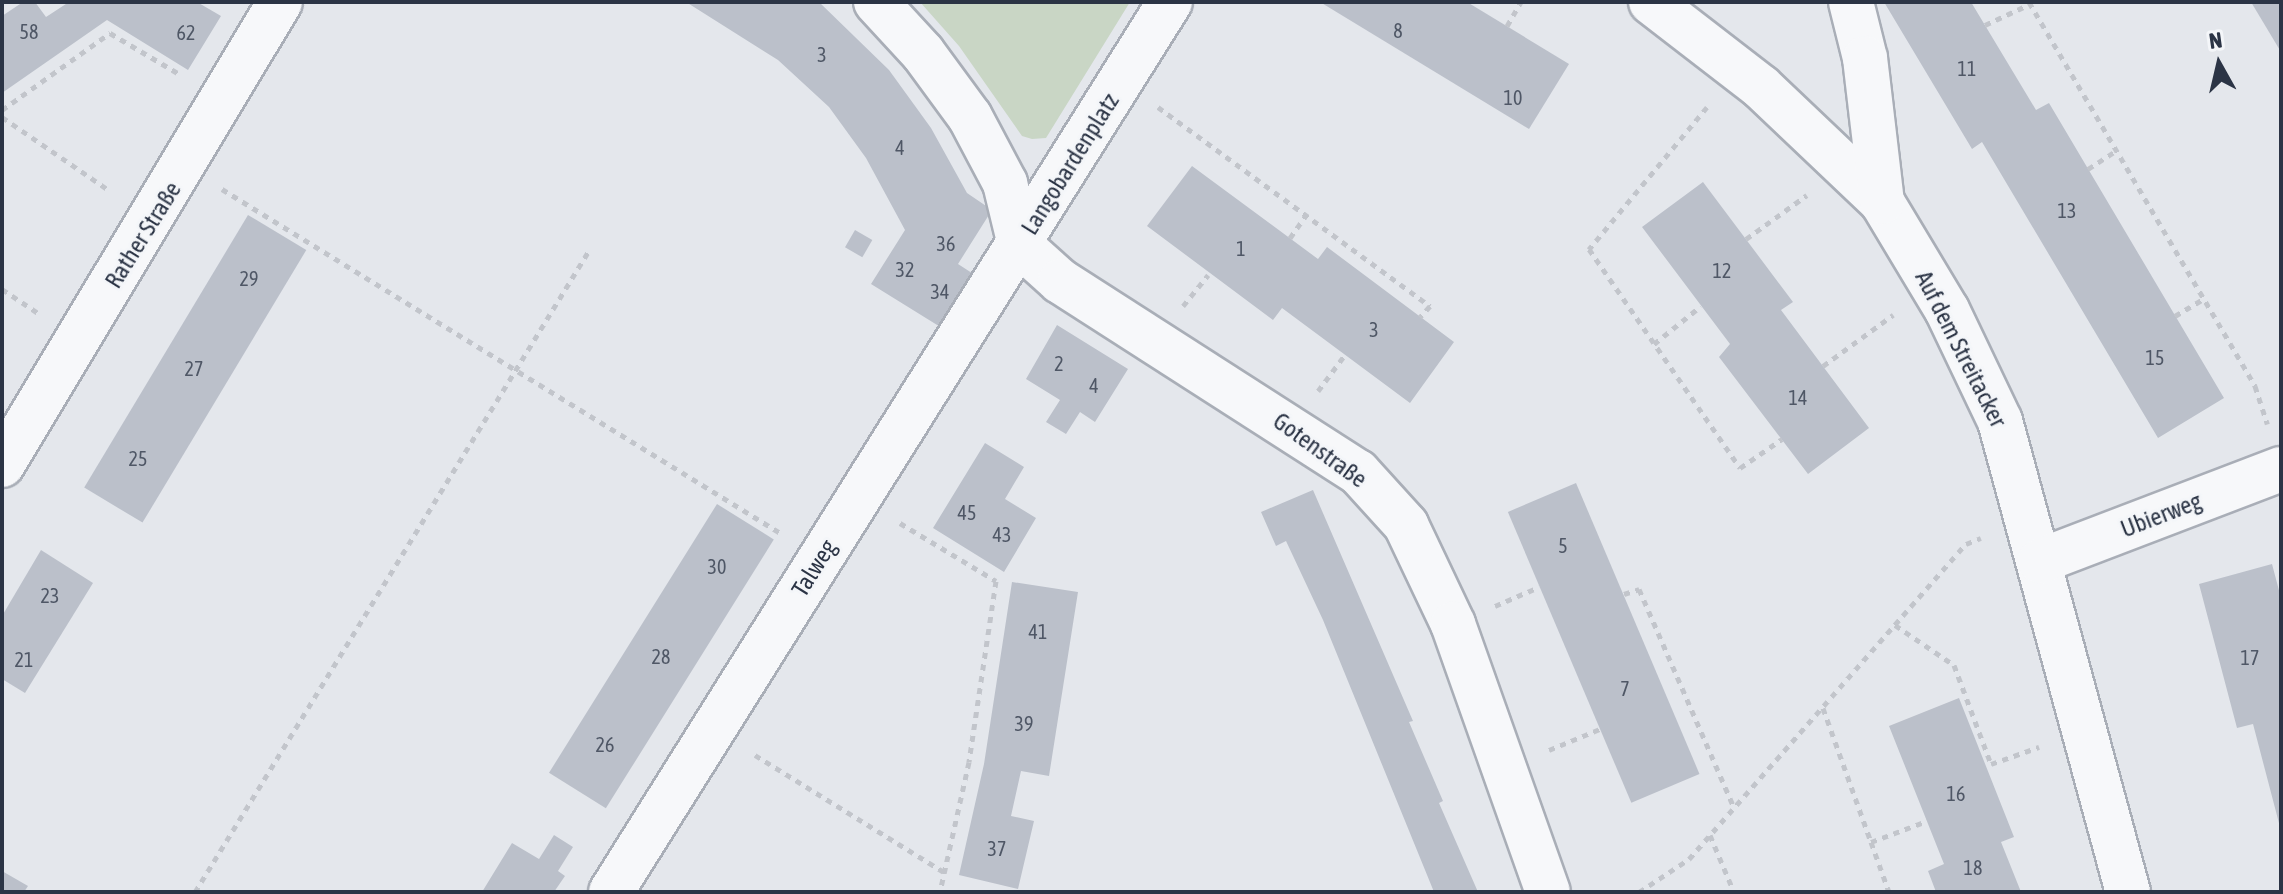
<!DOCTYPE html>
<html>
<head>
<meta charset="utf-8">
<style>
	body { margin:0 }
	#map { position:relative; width:2283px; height:894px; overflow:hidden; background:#e4e7ec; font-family:"Asap Condensed",sans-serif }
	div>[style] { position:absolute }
	.green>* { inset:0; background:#c9d6c5 }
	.building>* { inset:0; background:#bbc0ca; transform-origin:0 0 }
	.path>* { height:5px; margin-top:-2.5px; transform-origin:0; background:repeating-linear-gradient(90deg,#c2c5cb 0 6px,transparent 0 12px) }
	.roads { filter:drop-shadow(2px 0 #a9aeb7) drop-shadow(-2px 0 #a9aeb7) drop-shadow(0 2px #a9aeb7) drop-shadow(0 -2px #a9aeb7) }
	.minor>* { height:44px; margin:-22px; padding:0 22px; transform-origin:22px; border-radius:22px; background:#f7f8fa }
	span { translate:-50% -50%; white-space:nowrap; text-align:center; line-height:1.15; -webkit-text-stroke:6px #f4f6f9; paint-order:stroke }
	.number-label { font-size:20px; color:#4f5766 }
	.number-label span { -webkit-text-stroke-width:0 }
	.street-label { font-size:24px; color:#2b3445 }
	.frame { position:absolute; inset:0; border:4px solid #2b3445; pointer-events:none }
	.north { position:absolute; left:2179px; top:24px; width:80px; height:80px; -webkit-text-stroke:6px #f4f6f9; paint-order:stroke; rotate:352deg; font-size:22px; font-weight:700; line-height:32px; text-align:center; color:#2b3445 }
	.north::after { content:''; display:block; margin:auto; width:28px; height:36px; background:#2b3445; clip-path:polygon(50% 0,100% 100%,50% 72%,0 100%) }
</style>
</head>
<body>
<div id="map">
	<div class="green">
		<div style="clip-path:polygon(920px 2px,1130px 2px,1046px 138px,1032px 139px,1022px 136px,959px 46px)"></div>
	</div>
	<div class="building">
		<div style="clip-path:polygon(23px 2px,35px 2px,46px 17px,69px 2px,197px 2px,221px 16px,188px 70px,107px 20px,2px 93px,2px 16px)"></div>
		<div style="clip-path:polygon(686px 2px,819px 2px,889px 70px,931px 128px,967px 193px,992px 210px,958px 264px,975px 275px,942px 328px,871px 284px,905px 230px,866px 158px,829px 107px,778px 60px)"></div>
		<div style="clip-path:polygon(1320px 2px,1467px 2px,1569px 64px,1529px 129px)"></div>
		<div style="clip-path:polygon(1884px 2px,1971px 2px,2036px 110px,2049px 103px,2224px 398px,2158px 438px,1982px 142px,1972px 149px)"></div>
		<div style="clip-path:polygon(2251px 2px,2281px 2px,2281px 52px)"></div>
		<div style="clip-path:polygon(1192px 166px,1318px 259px,1327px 247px,1454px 342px,1410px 403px,1282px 308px,1273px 320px,1147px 226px)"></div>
		<div style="clip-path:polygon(1703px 182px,1793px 302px,1781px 310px,1869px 428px,1808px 474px,1719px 357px,1730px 344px,1642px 227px)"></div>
		<div style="left:248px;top:215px;width:68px;height:318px;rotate:31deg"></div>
		<div style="left:855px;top:230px;width:20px;height:20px;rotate:30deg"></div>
		<div style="clip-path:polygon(1057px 325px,1128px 369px,1095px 422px,1080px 412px,1066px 434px,1046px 422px,1060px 400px,1026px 379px)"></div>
		<div style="clip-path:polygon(985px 443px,1024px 467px,1005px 499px,1036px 518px,1004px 572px,933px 528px)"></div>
		<div style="left:1576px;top:483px;width:316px;height:74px;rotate:67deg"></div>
		<div style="clip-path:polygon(1313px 490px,1413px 721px,1409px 722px,1443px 801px,1439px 803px,1478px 892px,1434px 892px,1323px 620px,1286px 541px,1276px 546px,1261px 512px)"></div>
		<div style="left:717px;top:504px;width:67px;height:317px;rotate:32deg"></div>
		<div style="clip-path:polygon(41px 550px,93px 583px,25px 693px,2px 679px,2px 616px)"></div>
		<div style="clip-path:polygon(2272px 564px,2281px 598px,2280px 827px,2253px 724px,2237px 728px,2199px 584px)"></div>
		<div style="clip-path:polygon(1012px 582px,1078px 592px,1049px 776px,1021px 771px,1011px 816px,1034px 821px,1018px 889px,959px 875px,984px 764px)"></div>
		<div style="clip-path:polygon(1959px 698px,2014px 837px,2001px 842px,2021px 892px,1936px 892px,1928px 871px,1944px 864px,1889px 726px)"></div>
		<div style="clip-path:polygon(554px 835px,573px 847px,558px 871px,565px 876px,554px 892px,482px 892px,512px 843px,539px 859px)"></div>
		<div style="clip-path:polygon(2px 871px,28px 886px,24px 892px,2px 892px)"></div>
	</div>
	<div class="path">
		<div style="left:2029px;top:2px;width:446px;rotate:59.5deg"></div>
		<div style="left:2255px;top:386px;width:40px;rotate:72deg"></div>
		<div style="left:1985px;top:25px;width:50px;rotate:-25deg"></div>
		<div style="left:1507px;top:26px;width:28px;rotate:-60deg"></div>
		<div style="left:1158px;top:107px;width:337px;rotate:36.2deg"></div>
		<div style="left:1430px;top:306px;width:15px;rotate:132deg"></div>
		<div style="left:1707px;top:107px;width:185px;rotate:129.7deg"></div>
		<div style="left:1589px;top:249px;width:266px;rotate:55.4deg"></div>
		<div style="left:1740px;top:468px;width:51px;rotate:-34.6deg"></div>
		<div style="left:2px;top:110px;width:133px;rotate:-35.5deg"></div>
		<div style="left:110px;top:33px;width:82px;rotate:30.6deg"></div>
		<div style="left:2px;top:117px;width:131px;rotate:34.4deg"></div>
		<div style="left:2088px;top:169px;width:33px;rotate:-33deg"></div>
		<div style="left:222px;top:189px;width:658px;rotate:31.64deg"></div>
		<div style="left:1290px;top:238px;width:28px;rotate:-55deg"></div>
		<div style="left:1746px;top:239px;width:75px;rotate:-35.8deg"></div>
		<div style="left:2px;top:289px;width:43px;rotate:33.7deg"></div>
		<div style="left:1183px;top:306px;width:40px;rotate:-51deg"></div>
		<div style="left:2175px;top:316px;width:33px;rotate:-31deg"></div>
		<div style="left:1654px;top:344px;width:60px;rotate:-39deg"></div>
		<div style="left:1823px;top:366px;width:87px;rotate:-36.1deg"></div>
		<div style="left:1318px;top:391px;width:44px;rotate:-53.4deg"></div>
		<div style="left:900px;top:523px;width:112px;rotate:31.1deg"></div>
		<div style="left:996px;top:581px;width:183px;rotate:98.5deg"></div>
		<div style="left:969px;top:762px;width:133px;rotate:102.6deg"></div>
		<div style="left:1624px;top:594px;width:16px;rotate:-18deg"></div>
		<div style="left:1639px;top:589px;width:239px;rotate:66.5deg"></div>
		<div style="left:1495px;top:606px;width:48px;rotate:-23.4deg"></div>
		<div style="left:1895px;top:625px;width:71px;rotate:34.1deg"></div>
		<div style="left:1954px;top:665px;width:106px;rotate:69.5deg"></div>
		<div style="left:1991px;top:764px;width:51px;rotate:-19.5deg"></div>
		<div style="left:1823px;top:708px;width:142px;rotate:70.3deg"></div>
		<div style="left:1871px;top:842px;width:60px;rotate:-20.6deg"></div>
		<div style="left:1549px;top:750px;width:55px;rotate:-22.4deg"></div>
		<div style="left:755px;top:755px;width:222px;rotate:31.8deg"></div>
		<div style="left:1710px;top:835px;width:62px;rotate:67.2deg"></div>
		<div style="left:1871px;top:842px;width:53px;rotate:70.2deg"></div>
		<div style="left:195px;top:892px;width:755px;rotate:-58.44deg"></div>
		<div style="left:1639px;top:892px;width:60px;rotate:-33.4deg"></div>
		<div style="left:1689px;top:859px;width:419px;rotate:-48.7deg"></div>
		<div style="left:1966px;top:544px;width:16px;rotate:-22deg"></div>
	</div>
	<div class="roads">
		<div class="minor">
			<div style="left:876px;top:2px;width:69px;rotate:47.3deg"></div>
			<div style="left:923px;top:53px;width:79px;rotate:53.7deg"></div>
			<div style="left:970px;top:117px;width:75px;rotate:62.1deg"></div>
			<div style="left:1005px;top:183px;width:64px;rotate:76.4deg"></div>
			<div style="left:1651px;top:2px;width:139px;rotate:37.7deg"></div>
			<div style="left:1761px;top:87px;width:167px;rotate:43.5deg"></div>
			<div style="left:1882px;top:202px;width:126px;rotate:59deg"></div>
			<div style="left:1947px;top:310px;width:123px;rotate:64.5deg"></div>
			<div style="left:2000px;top:421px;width:488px;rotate:74.8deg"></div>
			<div style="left:1851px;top:2px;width:58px;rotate:76deg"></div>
			<div style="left:1865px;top:58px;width:145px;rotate:83.3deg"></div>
			<div style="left:1020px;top:245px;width:54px;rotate:42deg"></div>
			<div style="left:1060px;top:281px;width:354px;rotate:32.7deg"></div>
			<div style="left:1358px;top:472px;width:72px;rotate:47.8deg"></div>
			<div style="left:1406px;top:525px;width:110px;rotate:64.6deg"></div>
			<div style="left:1453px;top:624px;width:284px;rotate:70.5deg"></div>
			<div style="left:2px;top:465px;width:540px;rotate:-59.02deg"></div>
			<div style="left:2040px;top:561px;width:258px;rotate:-20.9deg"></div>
			<div style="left:611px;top:892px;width:1051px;rotate:-57.87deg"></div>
		</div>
	</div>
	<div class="number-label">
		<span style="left:1398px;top:30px">8</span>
		<span style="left:29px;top:31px">58</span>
		<span style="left:186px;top:32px">62</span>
		<span style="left:822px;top:54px">3</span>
		<span style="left:1967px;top:68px">11</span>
		<span style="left:1513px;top:97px">10</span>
		<span style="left:900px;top:147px">4</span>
		<span style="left:2067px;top:210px">13</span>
		<span style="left:946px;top:243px">36</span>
		<span style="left:1241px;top:248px">1</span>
		<span style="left:905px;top:269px">32</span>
		<span style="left:1722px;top:270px">12</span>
		<span style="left:249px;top:278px">29</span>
		<span style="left:940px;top:291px">34</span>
		<span style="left:1374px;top:329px">3</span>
		<span style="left:2155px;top:357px">15</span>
		<span style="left:1059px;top:363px">2</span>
		<span style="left:194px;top:368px">27</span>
		<span style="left:1094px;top:385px">4</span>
		<span style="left:1798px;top:397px">14</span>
		<span style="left:138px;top:458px">25</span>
		<span style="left:967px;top:512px">45</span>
		<span style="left:1002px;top:534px">43</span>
		<span style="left:1563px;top:545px">5</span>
		<span style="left:717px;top:566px">30</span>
		<span style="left:50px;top:595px">23</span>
		<span style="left:1038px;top:631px">41</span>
		<span style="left:661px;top:656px">28</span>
		<span style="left:2250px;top:657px">17</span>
		<span style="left:24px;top:659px">21</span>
		<span style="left:1625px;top:688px">7</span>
		<span style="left:1024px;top:723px">39</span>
		<span style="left:605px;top:744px">26</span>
		<span style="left:1956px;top:793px">16</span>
		<span style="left:997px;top:848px">37</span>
		<span style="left:1973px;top:867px">18</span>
	</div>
	<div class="street-label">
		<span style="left:1070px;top:164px;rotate:-58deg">Langobardenplatz</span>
		<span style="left:143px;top:235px;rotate:-58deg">Rather Straße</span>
		<span style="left:1961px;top:349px;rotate:63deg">Auf dem Streitacker</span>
		<span style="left:1320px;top:450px;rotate:36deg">Gotenstraße</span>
		<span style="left:2161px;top:515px;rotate:-21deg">Ubierweg</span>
		<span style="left:814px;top:568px;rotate:-58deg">Talweg</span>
	</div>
	<div class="frame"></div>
	<div class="north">N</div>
</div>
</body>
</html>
